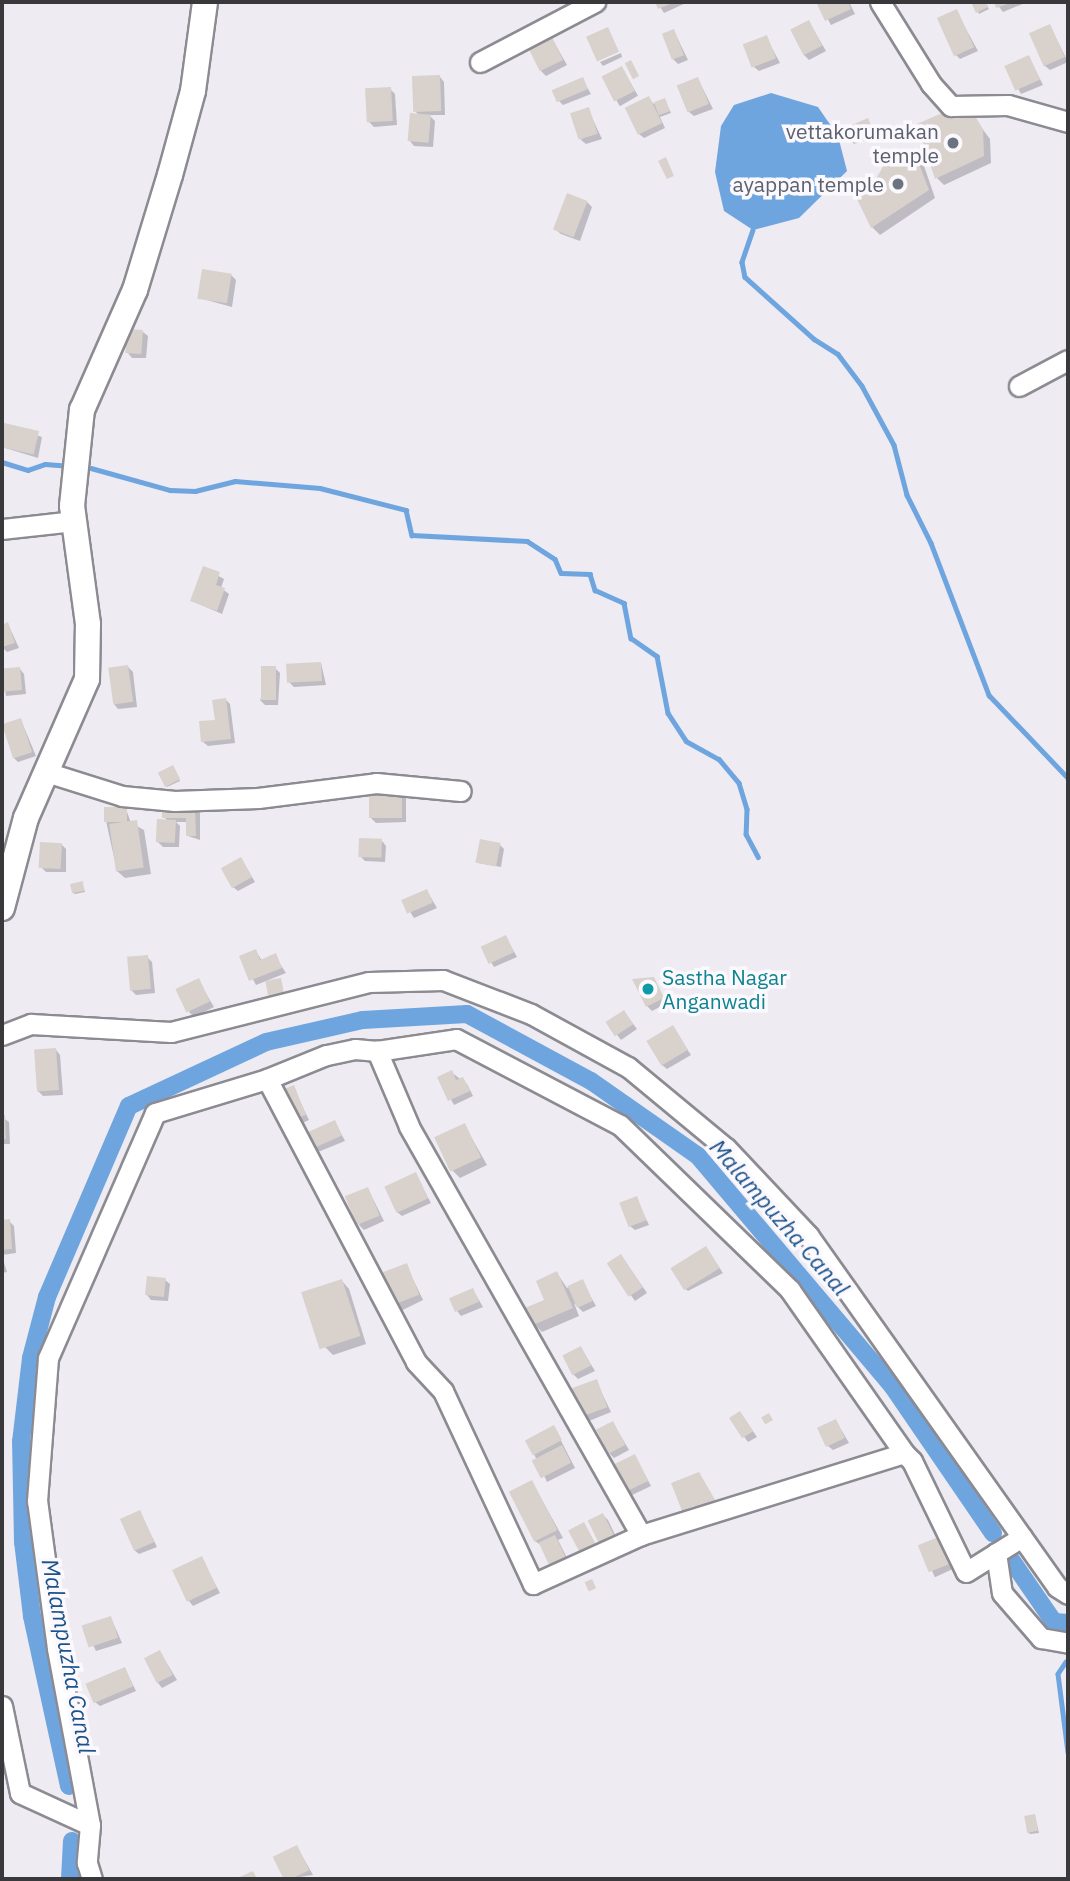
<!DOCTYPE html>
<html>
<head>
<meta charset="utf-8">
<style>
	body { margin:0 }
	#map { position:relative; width:1070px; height:1881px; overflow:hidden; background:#eeebf3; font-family:"IBM Plex Sans",sans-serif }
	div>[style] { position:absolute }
	.water>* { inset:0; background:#6fa5df }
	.shadow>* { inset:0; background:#0003; transform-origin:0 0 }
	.stream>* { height:4.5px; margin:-2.25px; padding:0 2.25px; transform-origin:2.25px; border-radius:2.25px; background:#6fa5df }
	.canal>* { height:18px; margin:-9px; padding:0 9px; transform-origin:9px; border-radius:9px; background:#6fa5df }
	.building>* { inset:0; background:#d9d1cc; transform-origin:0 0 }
	.roads { filter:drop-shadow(2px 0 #8d8b92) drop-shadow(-2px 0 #8d8b92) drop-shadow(0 2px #8d8b92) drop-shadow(0 -2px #8d8b92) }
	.minor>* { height:19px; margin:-9.5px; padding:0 9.5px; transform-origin:9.5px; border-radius:9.5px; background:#fff }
	.major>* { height:24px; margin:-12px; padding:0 12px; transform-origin:12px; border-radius:12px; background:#fff }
	.dots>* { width:19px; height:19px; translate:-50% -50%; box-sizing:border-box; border:4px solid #fbf9fe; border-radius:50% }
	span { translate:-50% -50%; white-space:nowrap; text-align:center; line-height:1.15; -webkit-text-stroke:7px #fbf9fe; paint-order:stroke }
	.worship-label { font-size:21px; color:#5b616d }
	.right { translate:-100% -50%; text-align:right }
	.culture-label { font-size:21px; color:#0d838f }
	.left { translate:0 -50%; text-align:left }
	.water-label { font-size:23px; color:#1b5289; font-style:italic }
	.frame { position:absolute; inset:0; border:4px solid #39383b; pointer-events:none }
</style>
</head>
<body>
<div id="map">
	<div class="water">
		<div style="clip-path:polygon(771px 93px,818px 107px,838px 136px,847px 171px,799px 218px,753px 230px,724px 211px,715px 172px,721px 126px,734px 105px)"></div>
	</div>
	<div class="shadow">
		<div style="clip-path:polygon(657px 2px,686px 2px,686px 3px,664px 13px)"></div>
		<div style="clip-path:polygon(818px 2px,849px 2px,855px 14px,831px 25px)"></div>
		<div style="clip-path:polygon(973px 2px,985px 2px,989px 9px,979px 14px)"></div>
		<div style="clip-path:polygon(995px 2px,1024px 2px,1025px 3px,1003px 12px)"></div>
		<div style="clip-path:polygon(956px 11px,978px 51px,960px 59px,956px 55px)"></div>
		<div style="clip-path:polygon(809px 22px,826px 51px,809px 60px,804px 55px)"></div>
		<div style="clip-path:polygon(1050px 26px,1068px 62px,1050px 70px,1045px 66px)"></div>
		<div style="clip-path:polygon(674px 31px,688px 60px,678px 64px,673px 59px)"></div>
		<div style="clip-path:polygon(550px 35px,567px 65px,546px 76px,541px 71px)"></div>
		<div style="clip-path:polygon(766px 37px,780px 63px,759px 71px,754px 67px)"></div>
		<div style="clip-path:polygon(621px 53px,622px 57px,603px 66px,600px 62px)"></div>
		<div style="clip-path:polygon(1029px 57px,1043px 85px,1021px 94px,1006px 66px)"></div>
		<div style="left:622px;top:68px;width:32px;height:21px;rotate:60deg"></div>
		<div style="clip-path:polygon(440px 77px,444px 82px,445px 115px,429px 115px,435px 121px,433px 147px,414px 146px,410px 141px,419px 115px,414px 110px)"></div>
		<div style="clip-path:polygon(582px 79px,591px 94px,563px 105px,559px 101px)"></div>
		<div style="clip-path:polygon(698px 79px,713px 109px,694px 116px,689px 112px)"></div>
		<div style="clip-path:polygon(390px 89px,395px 94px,397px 125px,374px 127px,369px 122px)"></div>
		<div style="clip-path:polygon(648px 98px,654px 104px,665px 100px,671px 113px,660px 117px,665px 128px,644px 138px,639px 134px)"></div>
		<div style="clip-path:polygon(588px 109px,602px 139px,586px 144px,581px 140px)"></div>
		<div style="clip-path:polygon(972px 115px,990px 139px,991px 163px,944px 185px,937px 178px)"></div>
		<div style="clip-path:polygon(867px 120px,876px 135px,854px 144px,845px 129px)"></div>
		<div style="clip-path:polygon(913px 150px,921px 157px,935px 198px,880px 235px,872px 227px)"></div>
		<div style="clip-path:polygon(587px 202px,592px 207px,580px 241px,561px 234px,556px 230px)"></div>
		<div style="clip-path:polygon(231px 275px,236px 280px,232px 307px,199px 298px)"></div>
		<div style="clip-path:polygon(143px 332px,148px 336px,146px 358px,132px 358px,128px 353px)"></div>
		<div style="clip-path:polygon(5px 425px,42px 437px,38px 458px,2px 447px)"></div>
		<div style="clip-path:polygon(204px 568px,224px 579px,221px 588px,229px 594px,222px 614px,192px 601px)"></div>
		<div style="clip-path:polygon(8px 624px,19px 648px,7px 652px,2px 647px,2px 626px)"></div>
		<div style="clip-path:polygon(321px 663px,326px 685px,294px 687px,289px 682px)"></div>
		<div style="clip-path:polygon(128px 667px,133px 672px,137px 707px,118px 709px,114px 704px)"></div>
		<div style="clip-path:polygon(275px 668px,280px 673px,278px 705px,265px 705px,260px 700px)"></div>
		<div style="clip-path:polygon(20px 669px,24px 674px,26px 694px,6px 696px,2px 671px)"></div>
		<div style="clip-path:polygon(226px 700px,230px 704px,235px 743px,208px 746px,203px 742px)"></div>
		<div style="clip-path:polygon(21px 720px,36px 756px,18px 762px,13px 757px)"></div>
		<div style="clip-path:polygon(174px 769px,180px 781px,167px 787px,159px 773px)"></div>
		<div style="clip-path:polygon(401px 790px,406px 795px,406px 822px,376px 823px,371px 818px)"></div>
		<div style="clip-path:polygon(195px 808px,200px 813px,200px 840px,188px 836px,187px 822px,176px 822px,180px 826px,179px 847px,163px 847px,158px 842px,168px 821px,164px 817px)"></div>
		<div style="clip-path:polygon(126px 809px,131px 823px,144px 830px,151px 874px,125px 878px,117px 871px,106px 821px)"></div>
		<div style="clip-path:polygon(382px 841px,386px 846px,385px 862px,365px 861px,360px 856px)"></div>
		<div style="clip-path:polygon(61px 844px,66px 849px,66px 872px,46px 872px,41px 867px)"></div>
		<div style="clip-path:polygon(500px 845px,504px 849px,501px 867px,478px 863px)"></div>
		<div style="clip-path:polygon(241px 859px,255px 882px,238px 891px,233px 887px)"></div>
		<div style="clip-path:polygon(82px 883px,85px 892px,75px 894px,73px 893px)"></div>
		<div style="clip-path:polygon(427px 891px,437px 908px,414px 918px,404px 902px)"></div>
		<div style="clip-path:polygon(506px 937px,517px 957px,494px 967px,482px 947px)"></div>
		<div style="clip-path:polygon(256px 951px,262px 961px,275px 956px,286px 973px,256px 985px,241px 957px)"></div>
		<div style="clip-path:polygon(147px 957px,152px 962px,155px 993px,136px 995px,131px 990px)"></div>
		<div style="clip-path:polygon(653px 979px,667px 1003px,652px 1011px,647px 1006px)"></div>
		<div style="clip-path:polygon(198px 980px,214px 1007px,194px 1017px,189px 1012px)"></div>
		<div style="clip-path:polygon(628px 1017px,637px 1029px,621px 1040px,608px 1023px)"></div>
		<div style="clip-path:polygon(673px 1028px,691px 1055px,667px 1069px,662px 1065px)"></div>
		<div style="clip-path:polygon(56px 1050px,60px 1055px,63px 1095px,43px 1096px,38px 1091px)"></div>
		<div style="clip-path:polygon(451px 1072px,467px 1084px,473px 1096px,454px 1105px,439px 1078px)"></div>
		<div style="clip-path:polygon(293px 1087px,309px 1120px,298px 1125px)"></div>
		<div style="clip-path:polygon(2px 1117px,9px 1122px,10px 1144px,2px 1144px)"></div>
		<div style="clip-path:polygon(335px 1122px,345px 1141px,313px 1154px,309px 1149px)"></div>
		<div style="clip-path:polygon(465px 1126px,487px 1165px,460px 1178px,452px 1170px)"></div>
		<div style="clip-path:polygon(415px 1174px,431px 1203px,402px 1216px,397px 1212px)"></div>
		<div style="clip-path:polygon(368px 1189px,384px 1221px,364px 1230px,359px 1225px)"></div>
		<div style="clip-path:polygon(636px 1198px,649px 1225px,635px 1230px,630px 1226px)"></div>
		<div style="clip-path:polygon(9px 1221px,14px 1226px,16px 1253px,2px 1255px,2px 1222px)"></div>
		<div style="clip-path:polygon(706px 1248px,723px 1273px,688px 1291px,683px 1287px)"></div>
		<div style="clip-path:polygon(2px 1256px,7px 1272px,2px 1273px)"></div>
		<div style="clip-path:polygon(625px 1261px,647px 1293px,635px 1301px,609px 1264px)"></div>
		<div style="left:406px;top:1265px;width:39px;height:26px;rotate:64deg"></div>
		<div style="clip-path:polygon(557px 1273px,567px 1288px,582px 1281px,596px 1306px,583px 1312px,574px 1303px,579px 1316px,542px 1332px,534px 1324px)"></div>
		<div style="clip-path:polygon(165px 1280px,170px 1284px,168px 1301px,151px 1300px,147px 1295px)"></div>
		<div style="clip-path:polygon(342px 1281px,349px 1289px,366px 1344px,333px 1355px,325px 1347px)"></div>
		<div style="clip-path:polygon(473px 1290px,483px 1307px,461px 1316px,457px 1311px)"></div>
		<div style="clip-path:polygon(581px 1348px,595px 1371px,578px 1379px,573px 1374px)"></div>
		<div style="clip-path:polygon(596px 1381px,611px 1412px,589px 1421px,584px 1416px)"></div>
		<div style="clip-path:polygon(744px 1418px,757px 1437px,748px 1442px,731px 1419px)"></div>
		<div style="clip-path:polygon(836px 1421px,849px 1443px,833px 1450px,828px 1446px)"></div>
		<div style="clip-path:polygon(613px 1423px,629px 1450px,614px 1458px,609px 1453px)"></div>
		<div style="clip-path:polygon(554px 1427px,575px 1468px,547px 1482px,534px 1454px)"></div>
		<div style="clip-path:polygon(635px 1456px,651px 1486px,630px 1496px,625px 1491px)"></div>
		<div style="clip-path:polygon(532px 1482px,563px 1538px,558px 1540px,571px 1566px,535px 1541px)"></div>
		<div style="clip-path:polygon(140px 1512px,157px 1547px,139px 1554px,134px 1550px)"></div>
		<div style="clip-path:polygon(603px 1515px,608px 1520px,619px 1543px,601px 1544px)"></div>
		<div style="left:941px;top:1538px;width:33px;height:22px;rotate:65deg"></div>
		<div style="clip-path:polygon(201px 1558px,220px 1593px,193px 1606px,189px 1601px)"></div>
		<div style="clip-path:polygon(111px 1618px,122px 1643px,96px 1651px,84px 1627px)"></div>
		<div style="clip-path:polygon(160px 1652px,177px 1680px,162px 1688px,158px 1683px)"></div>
		<div style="clip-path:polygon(125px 1669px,136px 1691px,100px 1706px,95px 1702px)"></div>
		<div style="clip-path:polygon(1035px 1816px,1039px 1833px,1030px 1834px,1028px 1832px)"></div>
		<div style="clip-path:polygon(297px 1847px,313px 1875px,286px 1879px,275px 1858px)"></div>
	</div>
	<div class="stream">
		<div style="left:753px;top:230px;width:34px;rotate:109deg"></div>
		<div style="left:742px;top:262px;width:15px;rotate:79deg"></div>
		<div style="left:745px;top:277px;width:93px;rotate:41.9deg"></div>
		<div style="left:814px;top:339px;width:28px;rotate:32deg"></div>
		<div style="left:838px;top:354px;width:40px;rotate:53deg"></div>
		<div style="left:862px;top:386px;width:67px;rotate:61.5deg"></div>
		<div style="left:894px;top:445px;width:52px;rotate:75.4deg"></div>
		<div style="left:907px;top:495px;width:54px;rotate:63.4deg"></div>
		<div style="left:931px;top:543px;width:163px;rotate:69.1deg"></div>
		<div style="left:989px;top:695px;width:115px;rotate:46.4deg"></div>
		<div style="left:2px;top:462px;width:27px;rotate:17deg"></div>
		<div style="left:28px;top:470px;width:18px;rotate:-19deg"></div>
		<div style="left:45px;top:464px;width:16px;rotate:4deg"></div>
		<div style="left:91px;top:468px;width:82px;rotate:15.6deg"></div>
		<div style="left:170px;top:490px;width:25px;rotate:2deg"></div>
		<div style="left:195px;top:491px;width:41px;rotate:-14deg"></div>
		<div style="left:235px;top:481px;width:85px;rotate:4.7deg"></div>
		<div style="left:320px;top:488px;width:89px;rotate:14.3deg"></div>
		<div style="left:406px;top:510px;width:26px;rotate:77deg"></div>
		<div style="left:412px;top:535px;width:115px;rotate:3deg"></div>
		<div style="left:527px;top:541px;width:33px;rotate:33deg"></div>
		<div style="left:555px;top:559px;width:15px;rotate:67deg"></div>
		<div style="left:561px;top:573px;width:29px;rotate:2deg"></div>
		<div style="left:590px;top:574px;width:17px;rotate:73deg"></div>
		<div style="left:595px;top:590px;width:32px;rotate:24deg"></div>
		<div style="left:624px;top:603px;width:36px;rotate:79deg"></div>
		<div style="left:631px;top:638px;width:32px;rotate:35deg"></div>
		<div style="left:657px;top:656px;width:58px;rotate:79.1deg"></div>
		<div style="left:668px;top:713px;width:33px;rotate:57deg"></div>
		<div style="left:686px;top:741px;width:38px;rotate:29deg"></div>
		<div style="left:719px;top:759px;width:31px;rotate:50deg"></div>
		<div style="left:739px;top:783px;width:27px;rotate:73deg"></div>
		<div style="left:747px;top:809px;width:25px;rotate:92deg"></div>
		<div style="left:746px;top:834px;width:26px;rotate:62deg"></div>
		<div style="left:1066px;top:1662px;width:14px;rotate:124deg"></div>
		<div style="left:1058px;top:1674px;width:79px;rotate:82.7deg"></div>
	</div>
	<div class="canal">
		<div style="left:1012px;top:1561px;width:74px;rotate:55.5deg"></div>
		<div style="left:1054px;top:1622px;width:14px;rotate:4deg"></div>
		<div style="left:69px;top:1786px;width:174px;rotate:-102.3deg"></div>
		<div style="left:32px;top:1616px;width:75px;rotate:-96.9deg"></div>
		<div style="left:23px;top:1542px;width:100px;rotate:-91.1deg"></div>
		<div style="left:21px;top:1442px;width:85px;rotate:-83.2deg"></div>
		<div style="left:31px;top:1358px;width:63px;rotate:-75.3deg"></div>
		<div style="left:47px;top:1297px;width:208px;rotate:-66.8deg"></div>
		<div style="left:129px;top:1106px;width:151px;rotate:-25deg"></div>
		<div style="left:266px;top:1042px;width:99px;rotate:-12.8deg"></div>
		<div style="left:363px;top:1020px;width:104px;rotate:-3.3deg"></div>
		<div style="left:467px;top:1014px;width:141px;rotate:28.4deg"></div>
		<div style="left:591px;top:1081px;width:131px;rotate:35deg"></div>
		<div style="left:698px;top:1156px;width:302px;rotate:49.8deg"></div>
		<div style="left:893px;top:1387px;width:177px;rotate:55.6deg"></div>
		<div style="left:70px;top:1879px;width:38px;rotate:-87deg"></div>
	</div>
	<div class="building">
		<div style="clip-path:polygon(655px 2px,675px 2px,658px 9px)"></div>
		<div style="clip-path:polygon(816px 2px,848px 2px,851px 9px,825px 21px)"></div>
		<div style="clip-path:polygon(971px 2px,986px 2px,988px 7px,976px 13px)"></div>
		<div style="clip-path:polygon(994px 2px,1013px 2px,996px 8px)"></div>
		<div style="left:957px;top:9px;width:42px;height:22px;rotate:66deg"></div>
		<div style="left:809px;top:20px;width:29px;height:21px;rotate:63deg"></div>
		<div style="left:1050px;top:24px;width:36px;height:23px;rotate:66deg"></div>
		<div style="left:608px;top:27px;width:27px;height:24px;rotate:66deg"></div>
		<div style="left:674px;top:29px;width:28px;height:13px;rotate:69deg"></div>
		<div style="left:550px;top:33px;width:30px;height:26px;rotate:64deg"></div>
		<div style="left:767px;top:35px;width:25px;height:26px;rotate:69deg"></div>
		<div style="left:1029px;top:55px;width:27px;height:27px;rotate:66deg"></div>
		<div style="left:631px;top:60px;width:18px;height:7px;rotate:63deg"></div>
		<div style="left:622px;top:66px;width:28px;height:23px;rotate:63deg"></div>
		<div style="left:440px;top:75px;width:36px;height:28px;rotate:88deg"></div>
		<div style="left:583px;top:77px;width:13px;height:34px;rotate:67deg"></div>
		<div style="left:698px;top:77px;width:29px;height:23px;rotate:68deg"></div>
		<div style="left:391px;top:87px;width:34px;height:26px;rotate:87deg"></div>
		<div style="left:649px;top:96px;width:30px;height:27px;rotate:64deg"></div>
		<div style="left:665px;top:98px;width:14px;height:12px;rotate:69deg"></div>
		<div style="left:589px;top:107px;width:28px;height:20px;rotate:72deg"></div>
		<div style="clip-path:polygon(949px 110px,973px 113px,983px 129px,984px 156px,935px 179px,917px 124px)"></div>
		<div style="left:410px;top:113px;width:21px;height:28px;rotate:5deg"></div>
		<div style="left:868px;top:118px;width:13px;height:28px;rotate:67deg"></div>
		<div style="clip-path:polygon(913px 148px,929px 190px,871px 228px,855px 195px,876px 179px,886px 161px)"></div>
		<div style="clip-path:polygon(666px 157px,674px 176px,667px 179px,658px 161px)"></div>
		<div style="left:567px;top:193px;width:22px;height:39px;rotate:21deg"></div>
		<div style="left:202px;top:269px;width:30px;height:30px;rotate:9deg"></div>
		<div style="left:127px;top:329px;width:16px;height:24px;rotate:4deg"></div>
		<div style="left:4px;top:423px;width:36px;height:24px;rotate:13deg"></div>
		<div style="clip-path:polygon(203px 566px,220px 572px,216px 585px,225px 588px,217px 611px,190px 601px)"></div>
		<div style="clip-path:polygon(8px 622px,15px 643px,2px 647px,2px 625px)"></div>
		<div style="left:321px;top:662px;width:19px;height:35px;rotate:87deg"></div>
		<div style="left:128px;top:665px;width:37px;height:20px;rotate:82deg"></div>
		<div style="left:261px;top:666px;width:15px;height:34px"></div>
		<div style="left:20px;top:667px;width:23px;height:18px;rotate:85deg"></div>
		<div style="clip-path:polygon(226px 698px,231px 739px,201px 742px,199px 721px,215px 720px,212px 700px)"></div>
		<div style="left:21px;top:718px;width:36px;height:20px;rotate:72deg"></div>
		<div style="left:173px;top:765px;width:16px;height:17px;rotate:63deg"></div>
		<div style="left:402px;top:788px;width:30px;height:33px;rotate:90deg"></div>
		<div style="clip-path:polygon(195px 806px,196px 836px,186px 836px,186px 818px,162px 818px,162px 807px)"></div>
		<div style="left:104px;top:807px;width:23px;height:15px"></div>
		<div style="left:157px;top:819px;width:19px;height:23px;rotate:3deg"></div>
		<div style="left:137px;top:820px;width:48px;height:28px;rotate:82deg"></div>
		<div style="left:359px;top:838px;width:23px;height:19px;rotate:2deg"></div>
		<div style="left:480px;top:839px;width:21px;height:24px;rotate:11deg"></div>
		<div style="left:40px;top:842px;width:22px;height:26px;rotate:3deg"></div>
		<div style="left:241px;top:857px;width:23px;height:23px;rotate:61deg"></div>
		<div style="clip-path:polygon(83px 881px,84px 891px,72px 893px,70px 884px)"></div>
		<div style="left:427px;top:889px;width:15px;height:28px;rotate:67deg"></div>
		<div style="left:506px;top:935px;width:19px;height:28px;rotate:65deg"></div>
		<div style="clip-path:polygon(256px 949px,260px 960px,276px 953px,282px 968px,249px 981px,239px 956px)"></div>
		<div style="left:148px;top:955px;width:34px;height:21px;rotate:85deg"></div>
		<div style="clip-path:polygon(654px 977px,664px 998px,646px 1007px,632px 979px)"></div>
		<div style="left:199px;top:978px;width:26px;height:26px;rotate:65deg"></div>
		<div style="left:281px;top:978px;width:15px;height:16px;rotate:79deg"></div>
		<div style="left:624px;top:1010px;width:17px;height:22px;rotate:57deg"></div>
		<div style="left:673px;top:1025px;width:29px;height:31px;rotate:59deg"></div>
		<div style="left:56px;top:1048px;width:42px;height:22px;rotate:86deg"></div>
		<div style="clip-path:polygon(452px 1070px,456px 1080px,463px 1077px,470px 1091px,448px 1101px,437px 1077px)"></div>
		<div style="left:294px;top:1085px;width:32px;height:16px;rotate:68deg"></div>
		<div style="clip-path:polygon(2px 1115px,5px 1115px,6px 1139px,2px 1140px)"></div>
		<div style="left:335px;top:1120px;width:17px;height:38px;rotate:66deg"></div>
		<div style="left:465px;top:1123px;width:38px;height:34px;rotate:65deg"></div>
		<div style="left:416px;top:1172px;width:29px;height:35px;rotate:65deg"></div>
		<div style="left:368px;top:1187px;width:31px;height:25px;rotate:68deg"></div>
		<div style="left:637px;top:1196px;width:26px;height:19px;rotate:69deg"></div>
		<div style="clip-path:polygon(10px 1219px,12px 1249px,2px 1250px,2px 1220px)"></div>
		<div style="left:706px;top:1246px;width:26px;height:42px;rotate:58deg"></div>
		<div style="left:621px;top:1254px;width:40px;height:17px;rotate:57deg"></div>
		<div style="left:407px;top:1263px;width:34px;height:29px;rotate:69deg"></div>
		<div style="clip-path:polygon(557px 1271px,573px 1308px,533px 1325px,525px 1308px,544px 1300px,536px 1281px)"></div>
		<div style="left:147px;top:1276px;width:19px;height:19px;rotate:6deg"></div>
		<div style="left:342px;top:1279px;width:60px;height:43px;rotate:72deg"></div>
		<div style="left:583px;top:1279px;width:24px;height:17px;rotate:66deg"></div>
		<div style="left:473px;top:1288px;width:15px;height:26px;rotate:67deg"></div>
		<div style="left:581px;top:1346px;width:22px;height:21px;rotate:63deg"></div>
		<div style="left:597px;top:1379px;width:30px;height:27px;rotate:70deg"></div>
		<div style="left:740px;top:1411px;width:24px;height:13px;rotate:57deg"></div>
		<div style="left:769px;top:1413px;width:8px;height:9px;rotate:60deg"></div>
		<div style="left:836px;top:1419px;width:21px;height:21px;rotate:65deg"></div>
		<div style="left:613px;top:1421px;width:27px;height:19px;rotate:63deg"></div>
		<div style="left:554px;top:1425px;width:17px;height:33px;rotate:62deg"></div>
		<div style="left:562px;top:1445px;width:20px;height:34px;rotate:63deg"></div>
		<div style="left:635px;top:1454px;width:30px;height:26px;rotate:64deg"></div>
		<div style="clip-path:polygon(699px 1472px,718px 1505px,697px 1513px,694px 1506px,682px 1511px,671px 1483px)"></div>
		<div style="left:532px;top:1480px;width:56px;height:26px;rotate:63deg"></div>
		<div style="left:140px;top:1510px;width:35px;height:22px;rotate:66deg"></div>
		<div style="left:603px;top:1513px;width:28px;height:17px;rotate:64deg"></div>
		<div style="left:584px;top:1522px;width:30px;height:18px;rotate:62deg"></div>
		<div style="left:555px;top:1535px;width:29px;height:18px;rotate:65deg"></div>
		<div style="left:941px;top:1536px;width:29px;height:25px;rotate:68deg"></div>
		<div style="left:202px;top:1556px;width:35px;height:33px;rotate:65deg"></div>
		<div style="left:592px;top:1579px;width:10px;height:8px;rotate:66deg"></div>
		<div style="left:111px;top:1616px;width:23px;height:31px;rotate:72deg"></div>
		<div style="left:160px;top:1650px;width:28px;height:18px;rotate:63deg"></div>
		<div style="left:125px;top:1667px;width:21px;height:43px;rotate:67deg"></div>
		<div style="left:1035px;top:1814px;width:17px;height:11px;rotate:80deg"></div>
		<div style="left:297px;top:1845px;width:28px;height:27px;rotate:64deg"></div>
		<div style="clip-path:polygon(253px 1871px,257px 1879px,235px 1879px)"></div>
	</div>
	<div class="roads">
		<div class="minor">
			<div style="left:880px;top:2px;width:97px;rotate:58.1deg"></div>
			<div style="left:931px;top:84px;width:30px;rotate:48deg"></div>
			<div style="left:951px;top:106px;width:57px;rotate:-1deg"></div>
			<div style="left:1008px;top:105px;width:62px;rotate:15.8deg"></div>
			<div style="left:480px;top:62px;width:130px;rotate:-27.6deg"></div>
			<div style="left:1019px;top:386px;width:55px;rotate:-28deg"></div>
			<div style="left:2px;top:529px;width:72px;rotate:-6.3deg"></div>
			<div style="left:46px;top:772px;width:80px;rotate:17.5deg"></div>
			<div style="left:122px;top:796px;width:53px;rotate:5.4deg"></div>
			<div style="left:175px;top:801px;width:83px;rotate:-2.1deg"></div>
			<div style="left:258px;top:798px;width:119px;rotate:-7.2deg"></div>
			<div style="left:376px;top:783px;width:85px;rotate:5.4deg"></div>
			<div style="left:2px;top:1035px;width:31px;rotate:-21deg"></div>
			<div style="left:31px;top:1024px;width:140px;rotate:3.3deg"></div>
			<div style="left:171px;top:1032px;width:204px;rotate:-14.2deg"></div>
			<div style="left:369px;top:982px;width:74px;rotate:-1.5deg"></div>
			<div style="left:443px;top:980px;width:94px;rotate:21.1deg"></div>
			<div style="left:531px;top:1014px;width:111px;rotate:28.7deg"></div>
			<div style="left:628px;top:1067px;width:127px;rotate:39.6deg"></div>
			<div style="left:726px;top:1148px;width:120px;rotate:46.7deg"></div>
			<div style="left:808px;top:1235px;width:431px;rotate:54.7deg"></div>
			<div style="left:1057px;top:1587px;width:13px;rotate:32deg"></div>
			<div style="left:377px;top:1051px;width:80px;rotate:-8.6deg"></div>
			<div style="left:456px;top:1039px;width:185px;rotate:27.7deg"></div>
			<div style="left:620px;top:1125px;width:237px;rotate:44.1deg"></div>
			<div style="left:790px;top:1290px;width:199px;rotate:55deg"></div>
			<div style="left:641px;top:1535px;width:470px;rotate:-119.6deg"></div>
			<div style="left:409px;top:1126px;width:82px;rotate:-113.1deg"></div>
			<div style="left:377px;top:1051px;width:22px;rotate:-175deg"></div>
			<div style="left:355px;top:1049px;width:30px;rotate:168deg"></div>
			<div style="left:326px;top:1055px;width:64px;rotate:157.9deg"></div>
			<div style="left:267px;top:1079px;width:320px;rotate:62.2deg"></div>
			<div style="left:416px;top:1362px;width:40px;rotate:47deg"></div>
			<div style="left:443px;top:1391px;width:213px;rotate:65deg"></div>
			<div style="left:533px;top:1584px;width:119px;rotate:-24.4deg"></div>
			<div style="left:641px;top:1535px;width:275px;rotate:-17.3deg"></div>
			<div style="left:904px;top:1453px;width:11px;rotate:45deg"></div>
			<div style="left:912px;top:1461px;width:123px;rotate:64.1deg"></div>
			<div style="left:966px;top:1572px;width:66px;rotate:-32deg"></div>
			<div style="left:996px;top:1553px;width:40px;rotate:81.5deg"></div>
			<div style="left:1002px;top:1593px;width:60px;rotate:49.1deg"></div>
			<div style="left:1041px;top:1638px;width:27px;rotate:10deg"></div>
			<div style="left:2px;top:1706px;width:89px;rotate:78.3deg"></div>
			<div style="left:20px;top:1793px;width:77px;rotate:24.6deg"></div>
			<div style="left:90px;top:1825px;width:38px;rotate:95deg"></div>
			<div style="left:87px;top:1863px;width:17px;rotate:73deg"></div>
			<div style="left:90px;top:1825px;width:180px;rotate:-100.6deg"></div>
			<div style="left:57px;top:1648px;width:148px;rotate:-97.7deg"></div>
			<div style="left:37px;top:1501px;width:143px;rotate:-85.6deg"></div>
			<div style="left:48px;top:1358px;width:267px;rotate:-66.4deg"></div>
			<div style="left:155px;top:1113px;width:117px;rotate:-16.9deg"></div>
		</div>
		<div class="major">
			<div style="left:2px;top:908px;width:93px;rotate:-75.1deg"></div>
			<div style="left:26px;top:818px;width:152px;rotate:-66.3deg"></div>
			<div style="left:87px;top:679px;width:55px;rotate:-89deg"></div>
			<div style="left:88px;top:624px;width:119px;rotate:-97.7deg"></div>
			<div style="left:72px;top:506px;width:97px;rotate:-84.1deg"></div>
			<div style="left:82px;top:410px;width:131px;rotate:-66.2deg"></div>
			<div style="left:135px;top:290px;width:120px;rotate:-73.1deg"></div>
			<div style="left:170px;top:175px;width:87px;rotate:-74.7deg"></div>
			<div style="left:193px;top:91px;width:90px;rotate:-82.3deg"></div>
		</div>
	</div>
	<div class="dots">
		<div style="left:953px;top:143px;background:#6b7280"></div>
		<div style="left:898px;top:184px;background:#6b7280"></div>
		<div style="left:648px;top:989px;background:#0f9aa8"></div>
	</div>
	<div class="worship-label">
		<span class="right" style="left:939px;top:143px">vettakorumakan<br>temple</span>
		<span class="right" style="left:884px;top:184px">ayappan temple</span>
	</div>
	<div class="culture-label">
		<span class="left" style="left:662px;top:989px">Sastha Nagar<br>Anganwadi</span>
	</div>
	<div class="water-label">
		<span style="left:780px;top:1217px;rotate:49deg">Malampuzha Canal</span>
		<span style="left:69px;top:1656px;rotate:79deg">Malampuzha Canal</span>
	</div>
	<div class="frame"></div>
</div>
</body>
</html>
